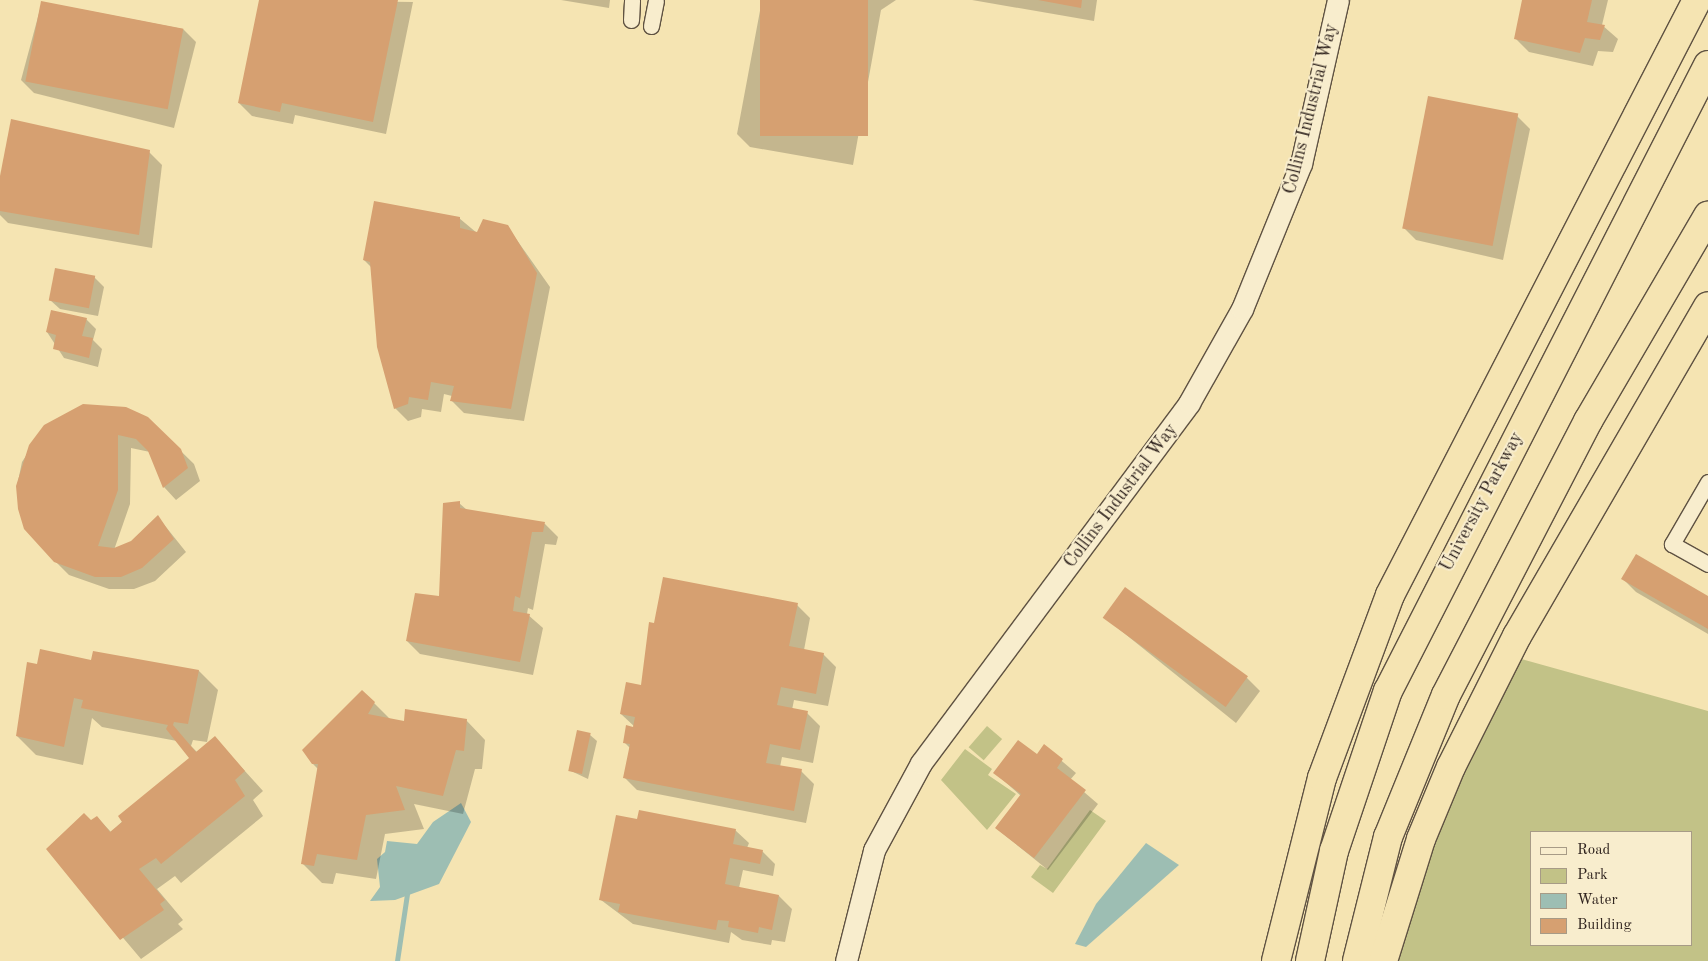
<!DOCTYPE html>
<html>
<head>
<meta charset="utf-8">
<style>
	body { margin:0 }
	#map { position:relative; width:1708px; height:961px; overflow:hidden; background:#f5e4b2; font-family:"Old Standard TT",serif }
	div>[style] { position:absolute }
	.green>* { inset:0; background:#c2c287; transform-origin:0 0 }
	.water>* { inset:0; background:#9dbeb3 }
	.shadow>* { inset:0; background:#0003 }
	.stream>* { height:4.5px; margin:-2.25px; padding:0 2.25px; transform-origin:2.25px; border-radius:2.25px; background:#9dbeb3 }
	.building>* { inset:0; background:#d6a071; transform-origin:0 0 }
	.roads { filter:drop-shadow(1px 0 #5f5242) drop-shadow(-1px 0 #5f5242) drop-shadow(0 1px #5f5242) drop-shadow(0 -1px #5f5242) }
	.street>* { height:15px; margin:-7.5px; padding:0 7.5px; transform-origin:7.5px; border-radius:7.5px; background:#f8edcd }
	.secondary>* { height:21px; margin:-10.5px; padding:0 10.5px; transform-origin:10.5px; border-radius:10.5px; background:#f8edcd }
	.highway>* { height:28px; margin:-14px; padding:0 14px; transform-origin:14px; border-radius:14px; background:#f5e4b2 }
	span { translate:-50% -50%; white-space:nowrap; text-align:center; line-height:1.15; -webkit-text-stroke:4px #f8edcd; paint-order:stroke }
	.street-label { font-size:18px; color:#2d211c }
	.legend { position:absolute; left:1530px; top:831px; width:162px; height:115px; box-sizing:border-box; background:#f8edcd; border:1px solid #a79b86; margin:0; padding:6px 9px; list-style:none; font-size:15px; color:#2d211c }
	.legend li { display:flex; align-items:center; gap:10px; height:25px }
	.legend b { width:25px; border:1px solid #a79b86 }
</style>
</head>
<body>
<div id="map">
	<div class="green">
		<div style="clip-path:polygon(evenodd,1514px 657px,1708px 711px,1708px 961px,1394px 961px,1407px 891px,1514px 657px,1532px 832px,1692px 832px,1692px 945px,1532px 945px,1532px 832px)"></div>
		<div style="left:987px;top:726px;width:20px;height:28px;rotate:41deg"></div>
		<div style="clip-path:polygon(965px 749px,992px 769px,988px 775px,1016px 794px,987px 830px,941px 780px)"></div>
		<div style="clip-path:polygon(1090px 810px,1106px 821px,1053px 893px,1031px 877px,1040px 865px,1047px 869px)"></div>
	</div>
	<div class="water">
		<div style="clip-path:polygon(461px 803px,471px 822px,439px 884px,395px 900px,370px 901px,380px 887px,377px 859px,385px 852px,387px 841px,417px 844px,433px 822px)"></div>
		<div style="clip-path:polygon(1146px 843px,1179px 865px,1086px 947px,1075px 944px,1096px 904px)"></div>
	</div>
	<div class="shadow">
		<div style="clip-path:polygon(260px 0,413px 2px,386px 134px,295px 115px,293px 124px,252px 116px,239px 103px)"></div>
		<div style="clip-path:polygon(561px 0,610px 0,609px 8px)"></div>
		<div style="clip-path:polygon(762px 0,896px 0,881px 10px,853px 165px,750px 147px,737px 134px)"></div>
		<div style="clip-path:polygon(972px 0,1097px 0,1094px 21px)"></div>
		<div style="clip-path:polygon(1523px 0,1608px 0,1602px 25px,1618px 39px,1613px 52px,1598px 51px,1593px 66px,1529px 52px,1516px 39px)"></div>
		<div style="clip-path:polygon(42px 2px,183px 29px,196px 42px,174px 128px,34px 93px,21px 80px)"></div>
		<div style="clip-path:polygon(1517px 116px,1530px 129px,1503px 260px,1416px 240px,1403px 227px)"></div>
		<div style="clip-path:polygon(149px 152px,162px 165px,152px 248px,8px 223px,0 215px,0 183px)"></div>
		<div style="clip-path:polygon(459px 218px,477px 233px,507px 226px,550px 287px,524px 421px,464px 413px,451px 400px,452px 396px,444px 394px,441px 412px,422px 409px,421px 417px,408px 421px,395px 408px,372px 268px,364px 260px)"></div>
		<div style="clip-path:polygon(94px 277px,104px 287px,98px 316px,60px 309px,50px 300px)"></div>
		<div style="clip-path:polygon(86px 319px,96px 329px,93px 340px,102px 349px,98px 367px,64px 358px,47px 332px)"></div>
		<div style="clip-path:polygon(147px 418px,194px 464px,200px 481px,176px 500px,164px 487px,150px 452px,131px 448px,130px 504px,114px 550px,132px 542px,158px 517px,186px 552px,155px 581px,134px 589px,109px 589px,69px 575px,55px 561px,17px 486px,22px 462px,45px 426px)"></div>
		<div style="clip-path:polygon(459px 503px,467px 510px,545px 524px,558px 537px,556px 545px,545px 544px,533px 610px,528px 608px,527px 614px,543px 628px,533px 675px,420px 654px,407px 641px,441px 598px)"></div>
		<div style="clip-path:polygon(1623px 579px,1708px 597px,1708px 634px,1636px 592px)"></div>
		<div style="clip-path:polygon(797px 605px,810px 618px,804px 650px,823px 654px,836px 667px,828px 706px,794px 700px,792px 710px,807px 713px,820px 726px,813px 763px,782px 757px,780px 767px,801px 771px,814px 784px,806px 823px,637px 790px,624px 777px,630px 748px,624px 742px,636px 728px,621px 714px,642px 686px)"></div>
		<div style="clip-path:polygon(1104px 617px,1247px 678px,1260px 691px,1236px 723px)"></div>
		<div style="clip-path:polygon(92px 662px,199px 671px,218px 690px,207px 742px,193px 740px,191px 746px,197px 752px,215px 738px,263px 791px,253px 800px,263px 816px,181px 883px,175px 876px,157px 889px,183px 920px,178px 924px,183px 929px,141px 959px,48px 849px,97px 817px,111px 832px,190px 758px,177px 741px,102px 727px,92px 718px,83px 765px,36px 755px,17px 736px,37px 665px)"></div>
		<div style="clip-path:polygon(374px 703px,391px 720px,405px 723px,466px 720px,485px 740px,482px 769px,475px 769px,463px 814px,414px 804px,424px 829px,385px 834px,376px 879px,336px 873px,333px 884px,322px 883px,302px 863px,318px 769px,313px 764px)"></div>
		<div style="clip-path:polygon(590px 735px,597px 741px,588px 779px,569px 770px)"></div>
		<div style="clip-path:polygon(1044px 746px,1076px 773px,1070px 780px,1098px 804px,1048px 870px,996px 828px,1021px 796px,995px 773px,1037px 756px)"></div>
		<div style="clip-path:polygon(735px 830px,749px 843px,747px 848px,762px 851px,775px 864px,773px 876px,743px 870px,739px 888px,779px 896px,792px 909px,785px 942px,772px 940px,771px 945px,742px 940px,731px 932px,729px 943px,633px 924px,601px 900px)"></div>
	</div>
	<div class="stream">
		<div style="left:397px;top:961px;width:68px;rotate:-81.5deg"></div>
	</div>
	<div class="building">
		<div style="clip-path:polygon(259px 0,398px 0,373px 122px,282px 103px,280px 112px,238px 103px)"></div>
		<div style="left:760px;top:0;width:108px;height:136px"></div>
		<div style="clip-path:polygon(1038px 0,1082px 0,1081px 8px)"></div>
		<div style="clip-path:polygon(1522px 0,1592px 0,1587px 22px,1605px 25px,1600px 40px,1585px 38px,1580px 53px,1514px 39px)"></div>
		<div style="left:41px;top:1px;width:145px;height:82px;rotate:11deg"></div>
		<div style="left:1428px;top:96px;width:92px;height:135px;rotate:11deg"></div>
		<div style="clip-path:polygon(11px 119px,150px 150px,139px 235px,0 211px,0 176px)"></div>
		<div style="clip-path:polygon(374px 201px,460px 217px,460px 228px,477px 232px,483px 219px,508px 225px,537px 273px,511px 409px,450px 401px,454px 386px,431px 382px,428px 400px,409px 397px,408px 404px,394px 409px,377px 347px,370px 262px,363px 260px)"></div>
		<div style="left:55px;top:268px;width:41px;height:33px;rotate:11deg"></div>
		<div style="clip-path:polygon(51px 310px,87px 318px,82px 336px,93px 338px,89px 358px,53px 349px,56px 335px,46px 332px)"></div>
		<div style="clip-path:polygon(83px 404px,126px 407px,148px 417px,181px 449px,188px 468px,163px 488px,148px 451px,136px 439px,118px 435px,118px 490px,98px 546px,114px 548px,131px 541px,158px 515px,174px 539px,142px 568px,121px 577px,95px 577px,54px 562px,24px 529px,18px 509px,16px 486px,29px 445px,44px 425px)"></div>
		<div style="clip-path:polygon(460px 501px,460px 508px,545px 522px,543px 532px,532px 532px,520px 598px,515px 596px,513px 611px,530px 614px,520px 662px,406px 641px,415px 593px,439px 596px,443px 503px)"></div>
		<div style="clip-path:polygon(1636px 554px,1708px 596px,1708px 629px,1621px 579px)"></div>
		<div style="clip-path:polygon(663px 577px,798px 603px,789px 646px,824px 653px,816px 694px,781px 687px,777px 705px,808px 711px,800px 750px,770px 744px,766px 763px,802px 769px,794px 811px,623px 778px,630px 744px,623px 743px,626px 725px,633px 727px,635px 717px,620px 714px,626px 682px,641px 685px,649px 622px,654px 623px)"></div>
		<div style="left:1125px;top:587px;width:152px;height:38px;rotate:36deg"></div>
		<div style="clip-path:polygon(40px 649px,91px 660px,93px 651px,199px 670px,188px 724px,174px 722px,173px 725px,196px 752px,215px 736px,245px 771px,235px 780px,245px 796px,161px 864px,156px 858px,139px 869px,165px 900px,160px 904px,164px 910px,120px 940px,46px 849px,84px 813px,91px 820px,97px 816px,110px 832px,122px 822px,118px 816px,189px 758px,166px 729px,168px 725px,81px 708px,83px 700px,74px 698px,64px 747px,16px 736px,27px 662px,37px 664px)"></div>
		<div style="clip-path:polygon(362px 690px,375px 702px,368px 714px,404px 721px,405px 709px,467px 719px,464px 751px,456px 750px,443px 796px,396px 786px,405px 810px,366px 815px,357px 860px,317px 854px,314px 866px,301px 864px,318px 764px,312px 764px,302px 750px)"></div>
		<div style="left:577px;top:730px;width:14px;height:42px;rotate:12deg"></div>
		<div style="clip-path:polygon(1018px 740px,1037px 754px,1044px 744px,1063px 759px,1057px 768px,1086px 790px,1034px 858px,995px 828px,1021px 794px,993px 773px)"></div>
		<div style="clip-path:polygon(639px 810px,736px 829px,733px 844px,763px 850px,760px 864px,730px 858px,725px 884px,779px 895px,772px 930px,759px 927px,758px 933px,728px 927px,729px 921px,718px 920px,716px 930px,618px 912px,620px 904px,599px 900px,616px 815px,637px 819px)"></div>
	</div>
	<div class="roads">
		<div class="street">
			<div style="left:631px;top:20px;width:20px;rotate:-87deg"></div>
			<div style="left:651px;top:26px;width:26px;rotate:-79deg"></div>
			<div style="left:1708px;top:482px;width:72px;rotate:120.1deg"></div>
			<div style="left:1672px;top:544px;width:41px;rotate:29.1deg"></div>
		</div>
		<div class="secondary">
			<div style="left:846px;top:961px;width:114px;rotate:-75.8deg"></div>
			<div style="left:874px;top:850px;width:99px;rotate:-61.6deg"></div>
			<div style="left:921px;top:763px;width:449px;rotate:-53.3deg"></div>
			<div style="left:1189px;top:403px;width:108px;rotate:-60.6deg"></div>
			<div style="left:1242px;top:309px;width:157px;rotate:-67.9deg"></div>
			<div style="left:1301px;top:164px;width:168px;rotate:-77.3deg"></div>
		</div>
		<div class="highway">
			<div style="left:1276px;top:961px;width:189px;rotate:-75.9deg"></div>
			<div style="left:1322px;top:778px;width:195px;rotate:-69.6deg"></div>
			<div style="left:1390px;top:595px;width:670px;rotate:-62.71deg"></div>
			<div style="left:1310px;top:961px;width:113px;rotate:-77.7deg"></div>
			<div style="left:1334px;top:851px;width:169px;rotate:-71.4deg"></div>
			<div style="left:1388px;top:691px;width:703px;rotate:-62.92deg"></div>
			<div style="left:1357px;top:961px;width:128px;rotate:-76deg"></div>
			<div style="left:1388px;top:837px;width:153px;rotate:-67.8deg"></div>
			<div style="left:1446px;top:695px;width:309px;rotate:-62.6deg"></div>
			<div style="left:1588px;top:421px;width:238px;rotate:-59.7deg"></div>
			<div style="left:1383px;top:961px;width:128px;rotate:-72.7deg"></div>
			<div style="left:1421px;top:839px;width:78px;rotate:-67.4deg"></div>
			<div style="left:1451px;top:767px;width:147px;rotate:-63.3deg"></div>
			<div style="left:1517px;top:636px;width:381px;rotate:-59.9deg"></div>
		</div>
	</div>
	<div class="street-label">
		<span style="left:1311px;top:109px;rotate:-76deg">Collins Industrial Way</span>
		<span style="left:1121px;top:496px;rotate:-53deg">Collins Industrial Way</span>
		<span style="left:1482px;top:502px;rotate:-62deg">University Parkway</span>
	</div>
	<ul class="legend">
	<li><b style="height:6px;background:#f8edcd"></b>Road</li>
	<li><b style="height:14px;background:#c2c287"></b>Park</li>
	<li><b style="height:14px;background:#9dbeb3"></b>Water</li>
	<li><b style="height:14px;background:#d6a071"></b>Building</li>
	</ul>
</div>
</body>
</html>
